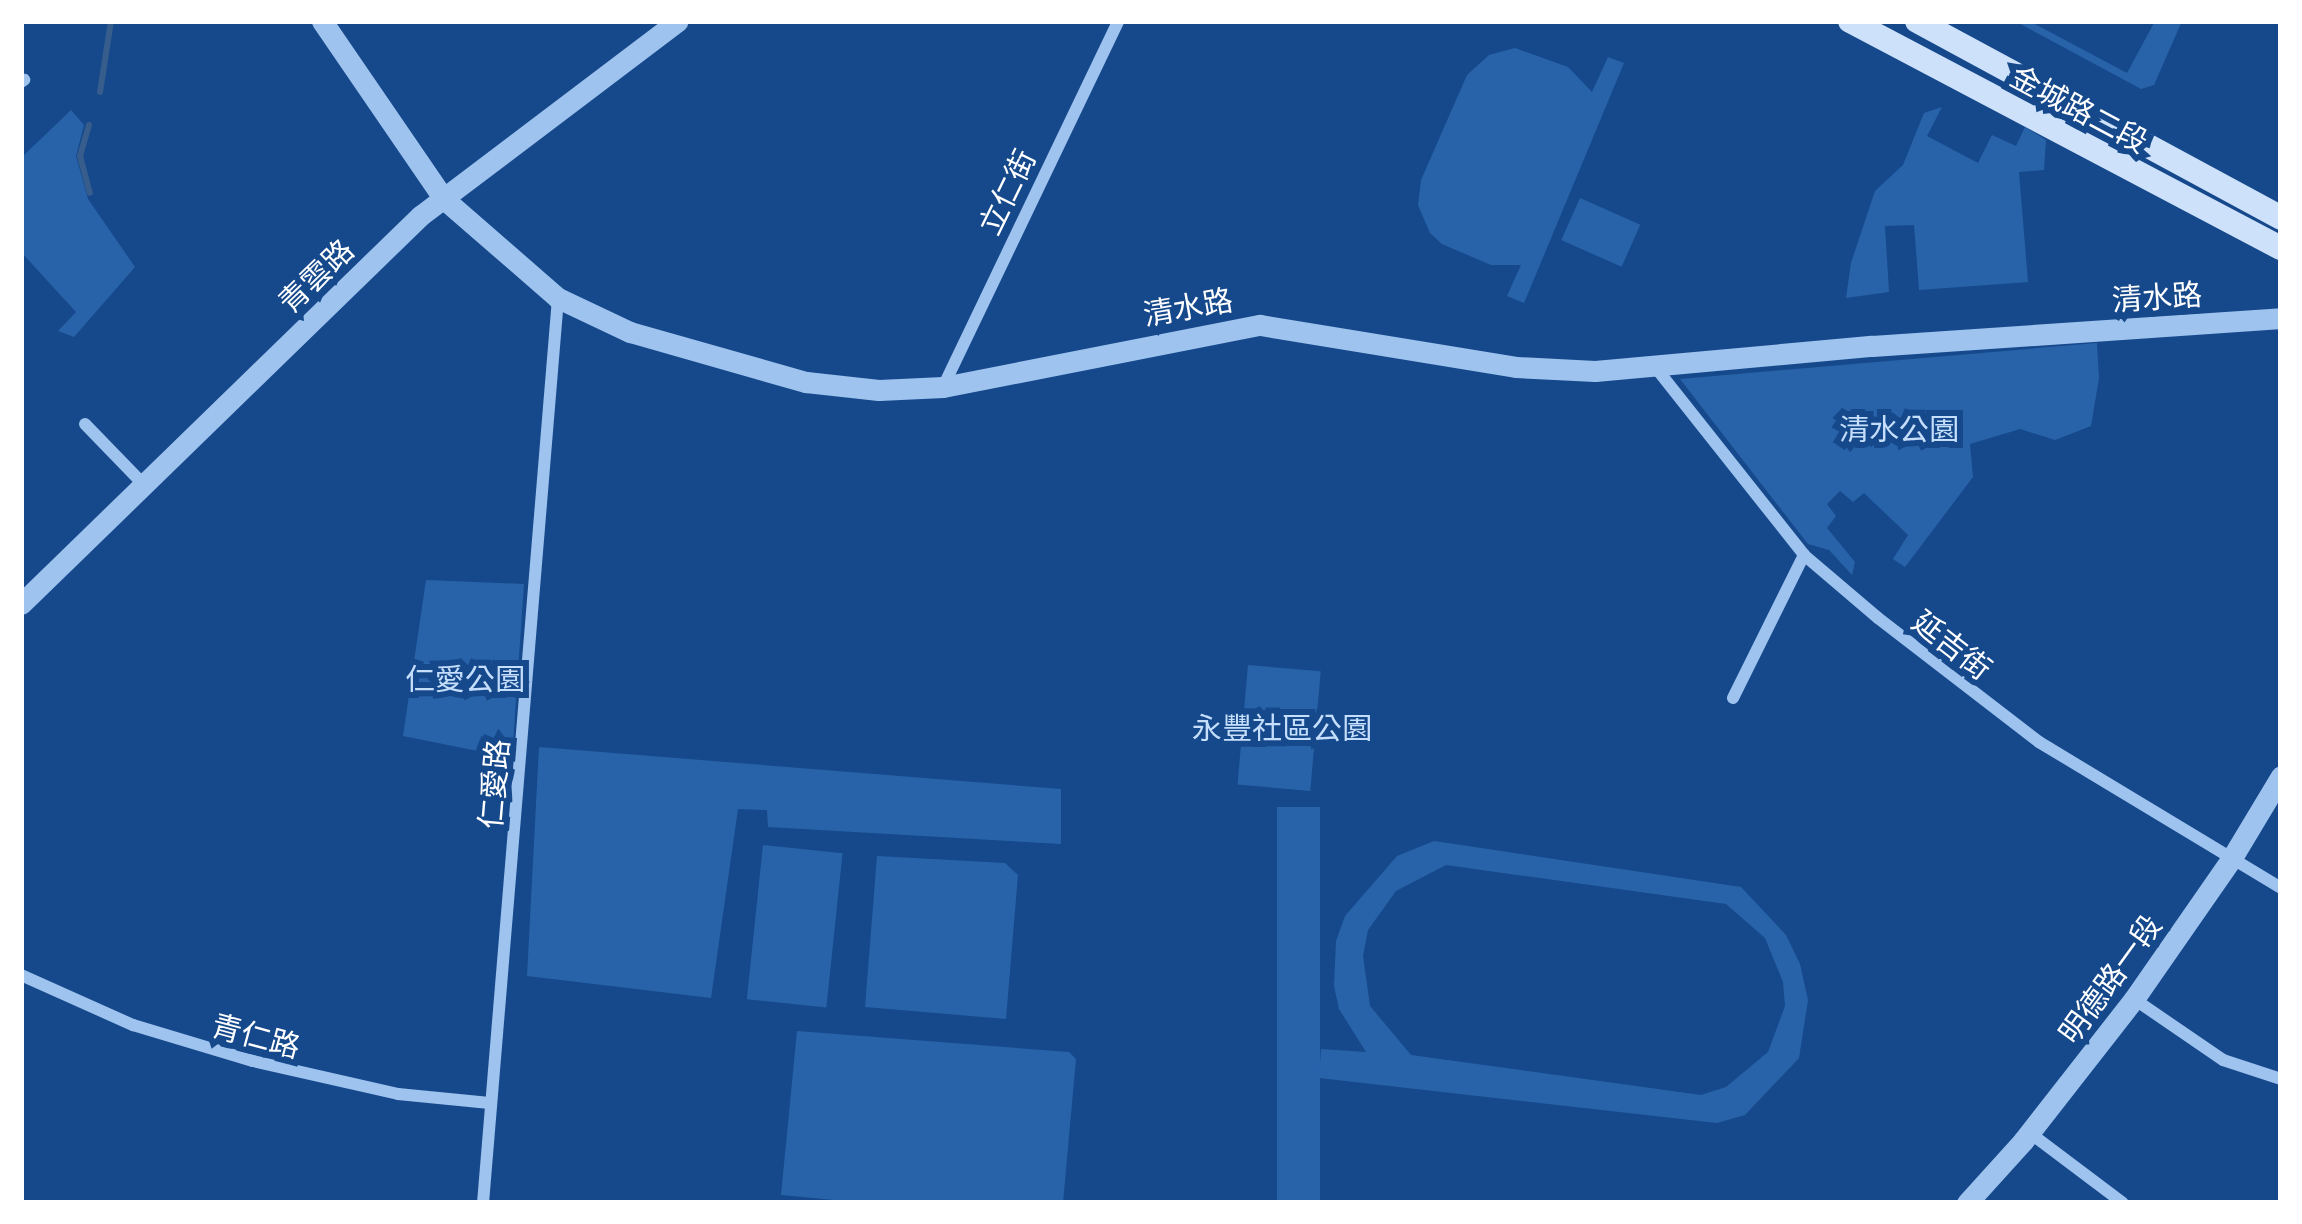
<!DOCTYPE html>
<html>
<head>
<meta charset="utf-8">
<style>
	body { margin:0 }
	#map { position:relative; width:2302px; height:1224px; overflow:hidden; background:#16498b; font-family:Ubuntu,"Noto Sans TC",sans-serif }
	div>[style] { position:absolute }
	.green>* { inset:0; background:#2863aa; transform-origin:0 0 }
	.stream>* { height:6px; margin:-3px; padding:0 3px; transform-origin:3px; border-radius:3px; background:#375d8d }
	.minor>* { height:12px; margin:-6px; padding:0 6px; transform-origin:6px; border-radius:6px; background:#9fc3ef }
	.tertiary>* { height:21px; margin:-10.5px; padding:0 10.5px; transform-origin:10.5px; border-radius:10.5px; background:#9fc3ef }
	.secondary>* { height:24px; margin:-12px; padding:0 12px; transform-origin:12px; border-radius:12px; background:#cde1fa }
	span { translate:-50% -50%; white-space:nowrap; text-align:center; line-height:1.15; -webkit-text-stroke:12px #16498b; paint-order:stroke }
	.street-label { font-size:30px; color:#fff }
	.park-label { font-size:30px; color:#c5defb }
	.frame { position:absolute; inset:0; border:24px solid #fff; pointer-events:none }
</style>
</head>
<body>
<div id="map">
	<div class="green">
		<div style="clip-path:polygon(2015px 21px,2029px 21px,2127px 73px,2155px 21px,2182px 21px,2154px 85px,2141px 89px)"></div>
		<div style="clip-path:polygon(1515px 48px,1568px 67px,1592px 92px,1608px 57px,1624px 63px,1524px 303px,1507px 296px,1521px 265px,1491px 265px,1442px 244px,1430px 233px,1418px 205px,1421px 180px,1467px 75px,1489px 55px)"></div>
		<div style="clip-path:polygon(1942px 107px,1927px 136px,1978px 163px,1992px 135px,2016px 146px,2025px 127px,2046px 140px,2044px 170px,2019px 172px,2028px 282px,1919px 290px,1914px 225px,1885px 226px,1889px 292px,1846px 298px,1851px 263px,1875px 191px,1903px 165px,1924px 113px)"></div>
		<div style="clip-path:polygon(71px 110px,84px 125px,76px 156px,88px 199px,135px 267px,74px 337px,58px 331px,76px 312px,21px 252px,21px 158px)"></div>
		<div style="left:1580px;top:198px;width:66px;height:46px;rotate:24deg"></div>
		<div style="clip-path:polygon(2097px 343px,2099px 378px,2091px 426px,2055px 440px,2020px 429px,1970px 444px,1973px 477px,1905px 567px,1893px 559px,1908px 535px,1864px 493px,1853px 502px,1840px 491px,1827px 504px,1836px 516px,1827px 528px,1855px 562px,1852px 575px,1829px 550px,1808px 544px,1680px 379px)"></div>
		<div style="clip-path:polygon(426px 580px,524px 584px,512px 758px,403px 736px)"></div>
		<div style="left:1248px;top:665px;width:73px;height:120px;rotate:5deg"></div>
		<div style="clip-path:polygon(539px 747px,1061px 789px,1061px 844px,768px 827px,767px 810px,738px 809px,711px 998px,527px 976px)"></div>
		<div style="left:1277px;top:807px;width:43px;height:397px"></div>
		<div style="clip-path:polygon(evenodd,1434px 841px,1741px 887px,1786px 935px,1800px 964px,1808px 1000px,1799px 1058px,1745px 1115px,1717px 1123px,1319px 1078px,1321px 1049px,1366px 1052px,1339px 1009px,1334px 986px,1336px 941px,1345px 916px,1397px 856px,1434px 841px,1446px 865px,1726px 904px,1765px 938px,1783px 982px,1785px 1006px,1768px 1052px,1726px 1087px,1701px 1095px,1411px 1055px,1370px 1006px,1363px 956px,1368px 930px,1396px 891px,1446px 865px)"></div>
		<div style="left:763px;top:845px;width:80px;height:155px;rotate:6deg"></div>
		<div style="clip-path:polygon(877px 856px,1005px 863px,1018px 875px,1006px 1019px,865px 1007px)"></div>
		<div style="clip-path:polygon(797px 1031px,1069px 1052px,1076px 1059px,1063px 1203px,867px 1203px,781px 1195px)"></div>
	</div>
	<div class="stream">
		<div style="left:100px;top:92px;width:72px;rotate:-81.2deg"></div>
		<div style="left:89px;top:125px;width:32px;rotate:106deg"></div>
		<div style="left:80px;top:156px;width:38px;rotate:75deg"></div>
	</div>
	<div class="minor">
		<div style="left:21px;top:82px;width:4px;rotate:-34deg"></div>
		<div style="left:1656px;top:368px;width:238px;rotate:51.6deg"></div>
		<div style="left:1804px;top:555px;width:97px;rotate:40.4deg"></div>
		<div style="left:1878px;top:618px;width:203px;rotate:37.6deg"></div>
		<div style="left:2039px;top:742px;width:283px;rotate:31.1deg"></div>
		<div style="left:943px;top:387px;width:406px;rotate:-64.4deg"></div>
		<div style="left:85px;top:424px;width:86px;rotate:45.9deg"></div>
		<div style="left:1733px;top:698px;width:160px;rotate:-63.6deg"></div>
		<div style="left:21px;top:975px;width:123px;rotate:24.1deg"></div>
		<div style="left:133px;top:1025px;width:125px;rotate:16.7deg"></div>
		<div style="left:253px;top:1061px;width:149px;rotate:12.8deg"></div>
		<div style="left:398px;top:1094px;width:92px;rotate:5.6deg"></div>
		<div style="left:2134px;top:999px;width:108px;rotate:34.4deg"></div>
		<div style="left:2223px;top:1060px;width:61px;rotate:18.1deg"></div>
		<div style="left:2030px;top:1133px;width:116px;rotate:37deg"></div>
		<div style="left:483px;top:1203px;width:908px;rotate:-85.26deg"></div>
	</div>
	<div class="tertiary">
		<div style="left:322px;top:21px;width:216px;rotate:55.6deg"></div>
		<div style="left:444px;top:199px;width:151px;rotate:41deg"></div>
		<div style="left:558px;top:298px;width:80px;rotate:25.3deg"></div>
		<div style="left:630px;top:332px;width:183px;rotate:15.9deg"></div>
		<div style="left:806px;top:382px;width:73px;rotate:6.3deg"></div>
		<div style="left:879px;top:390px;width:64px;rotate:-2.7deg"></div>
		<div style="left:943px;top:387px;width:323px;rotate:-11.1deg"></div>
		<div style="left:1260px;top:325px;width:259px;rotate:9.3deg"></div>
		<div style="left:1516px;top:367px;width:79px;rotate:2.9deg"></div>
		<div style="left:1595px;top:371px;width:278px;rotate:-5.2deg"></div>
		<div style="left:1872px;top:346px;width:410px;rotate:-3.9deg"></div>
		<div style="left:21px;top:604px;width:557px;rotate:-44.2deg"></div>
		<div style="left:420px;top:216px;width:323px;rotate:-37.1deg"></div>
		<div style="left:1967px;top:1203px;width:84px;rotate:-47.9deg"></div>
		<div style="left:2023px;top:1141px;width:180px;rotate:-52deg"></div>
		<div style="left:2134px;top:999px;width:168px;rotate:-55.2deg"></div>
		<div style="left:2230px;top:861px;width:99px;rotate:-59deg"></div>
	</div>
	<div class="secondary">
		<div style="left:1850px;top:21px;width:487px;rotate:27.8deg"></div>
		<div style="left:1917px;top:21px;width:414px;rotate:28.4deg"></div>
	</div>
	<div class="street-label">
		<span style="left:2079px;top:109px;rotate:28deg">金城路二段</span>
		<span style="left:1007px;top:192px;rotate:-64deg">立仁街</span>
		<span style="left:316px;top:276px;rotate:-44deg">青雲路</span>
		<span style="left:2157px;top:297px;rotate:-4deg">清水路</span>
		<span style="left:1188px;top:307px;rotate:-10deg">清水路</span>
		<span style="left:1952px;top:645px;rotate:38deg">延吉街</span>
		<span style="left:494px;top:784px;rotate:-85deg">仁愛路</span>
		<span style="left:2110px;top:979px;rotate:-54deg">明德路一段</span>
		<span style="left:256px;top:1036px;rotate:15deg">青仁路</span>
	</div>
	<div class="park-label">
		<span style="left:1899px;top:429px">清水公園</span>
		<span style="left:465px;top:679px">仁愛公園</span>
		<span style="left:1282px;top:728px">永豐社區公園</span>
	</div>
	<div class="frame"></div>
</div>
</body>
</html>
